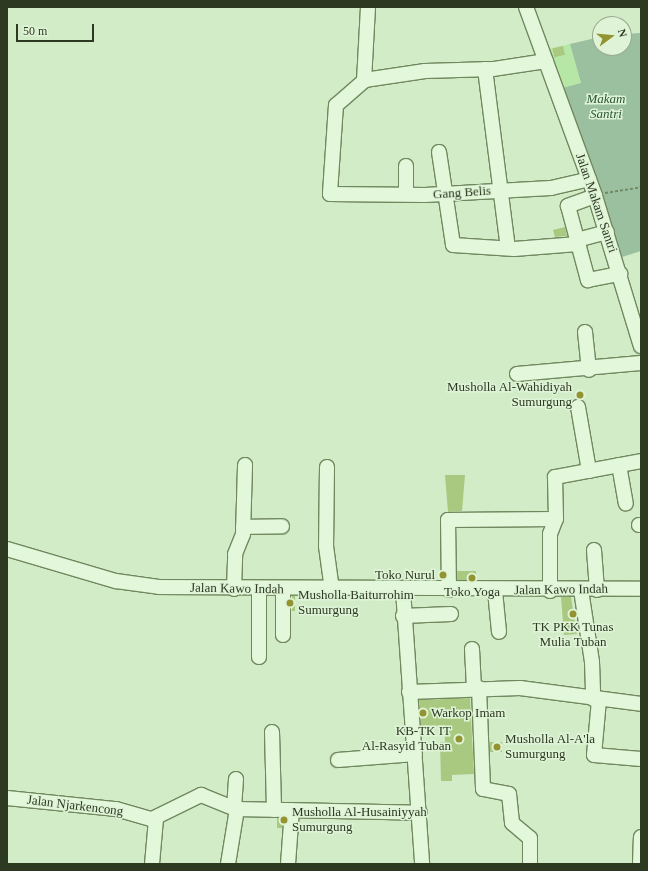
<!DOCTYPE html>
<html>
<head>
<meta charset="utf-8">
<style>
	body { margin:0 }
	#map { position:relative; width:648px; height:871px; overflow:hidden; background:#d2ecc8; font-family:"Times New Roman",serif }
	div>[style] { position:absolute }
	.sand>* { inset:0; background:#b7e7a7 }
	.cemetery>* { inset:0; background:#9ac09f }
	.building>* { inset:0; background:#a9c980; transform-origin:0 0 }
	.path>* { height:2px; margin-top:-1px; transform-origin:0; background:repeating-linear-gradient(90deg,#71885e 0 3px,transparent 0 5px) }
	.roads { filter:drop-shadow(1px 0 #71885e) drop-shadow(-1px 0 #71885e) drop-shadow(0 1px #71885e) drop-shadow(0 -1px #71885e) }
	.minor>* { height:14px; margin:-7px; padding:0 7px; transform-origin:7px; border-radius:7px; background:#e3f7db }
	.dots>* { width:11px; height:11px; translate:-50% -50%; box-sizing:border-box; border:2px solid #dff4d7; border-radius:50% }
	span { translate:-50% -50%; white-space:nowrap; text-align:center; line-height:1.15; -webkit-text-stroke:3px #dff4d7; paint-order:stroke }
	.park-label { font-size:13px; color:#285434; font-style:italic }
	.street-label { font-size:13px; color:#2d3920 }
	.poi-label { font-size:13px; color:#2d3920 }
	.right { translate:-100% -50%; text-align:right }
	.left { translate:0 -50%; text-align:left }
	.frame { position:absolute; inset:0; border:8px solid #2d3920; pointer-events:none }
	.north { position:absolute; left:592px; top:16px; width:40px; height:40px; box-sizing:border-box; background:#dff4d7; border:1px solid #98a98e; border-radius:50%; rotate:74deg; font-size:11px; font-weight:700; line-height:16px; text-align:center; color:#2d3920 }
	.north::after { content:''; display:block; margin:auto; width:14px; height:18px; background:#939431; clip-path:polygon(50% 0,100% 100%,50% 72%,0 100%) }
	.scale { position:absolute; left:16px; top:24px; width:78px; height:18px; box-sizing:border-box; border:2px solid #2d3920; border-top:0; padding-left:5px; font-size:12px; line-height:14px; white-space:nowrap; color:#2d3920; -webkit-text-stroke:3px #dff4d7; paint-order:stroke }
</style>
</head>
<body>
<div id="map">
	<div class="sand">
		<div style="clip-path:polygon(570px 44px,581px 83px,562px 88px,548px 49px)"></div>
	</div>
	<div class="cemetery">
		<div style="clip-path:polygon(641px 33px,641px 251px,619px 258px,562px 88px,581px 83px,570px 44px,600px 37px,600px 48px,624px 48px,624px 34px)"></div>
	</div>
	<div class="building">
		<div style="left:563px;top:46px;width:9px;height:11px;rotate:77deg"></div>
		<div style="clip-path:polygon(565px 227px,567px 236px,555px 237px,553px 230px)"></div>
		<div style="clip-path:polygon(445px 475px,465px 475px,462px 511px,448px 512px)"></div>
		<div style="left:457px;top:571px;width:19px;height:9px"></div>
		<div style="left:292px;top:596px;width:3px;height:15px"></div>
		<div style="clip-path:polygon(561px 597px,571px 597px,577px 634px,564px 635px)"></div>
		<div style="clip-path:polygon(470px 698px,474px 774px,452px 775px,452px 781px,441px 781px,440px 742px,445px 742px,444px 725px,421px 728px,419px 700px)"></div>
		<div style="left:490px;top:742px;width:12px;height:10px"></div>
		<div style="clip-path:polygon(277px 818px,283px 819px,282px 828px,277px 828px)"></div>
	</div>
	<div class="path">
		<div style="left:605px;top:193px;width:36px;rotate:-9deg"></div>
	</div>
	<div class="roads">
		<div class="minor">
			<div style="left:526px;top:7px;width:201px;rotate:69.9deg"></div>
			<div style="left:595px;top:196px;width:157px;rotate:73deg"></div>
			<div style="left:546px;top:61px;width:54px;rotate:171.4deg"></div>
			<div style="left:493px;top:69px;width:68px;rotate:178.3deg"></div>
			<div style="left:425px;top:71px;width:61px;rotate:171.5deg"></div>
			<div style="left:365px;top:80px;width:38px;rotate:139deg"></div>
			<div style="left:336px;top:105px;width:89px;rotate:93.9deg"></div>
			<div style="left:330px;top:194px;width:95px;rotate:0.6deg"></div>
			<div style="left:425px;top:195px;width:126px;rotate:-3.2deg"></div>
			<div style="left:551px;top:188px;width:39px;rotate:-13deg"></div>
			<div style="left:485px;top:69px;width:180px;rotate:82.7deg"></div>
			<div style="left:364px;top:81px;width:74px;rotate:-86.9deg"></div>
			<div style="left:439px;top:152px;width:94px;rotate:81.4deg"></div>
			<div style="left:453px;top:245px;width:61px;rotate:3.8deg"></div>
			<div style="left:514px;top:249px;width:64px;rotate:-4.5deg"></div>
			<div style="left:406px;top:166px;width:28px;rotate:90deg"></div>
			<div style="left:595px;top:196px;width:29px;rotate:160deg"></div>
			<div style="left:568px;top:206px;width:77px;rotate:74.9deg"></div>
			<div style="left:588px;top:280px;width:33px;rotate:-11deg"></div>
			<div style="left:577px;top:240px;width:31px;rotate:-15deg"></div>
			<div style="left:585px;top:332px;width:38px;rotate:84deg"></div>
			<div style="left:517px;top:374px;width:124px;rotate:-5.1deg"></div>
			<div style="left:578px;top:407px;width:65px;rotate:80.2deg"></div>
			<div style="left:619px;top:465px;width:39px;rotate:80deg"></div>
			<div style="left:327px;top:467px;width:79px;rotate:90.7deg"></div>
			<div style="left:326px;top:546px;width:44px;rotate:82.2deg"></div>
			<div style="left:639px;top:525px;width:2px"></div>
			<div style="left:243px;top:527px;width:39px;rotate:-1deg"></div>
			<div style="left:7px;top:549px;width:114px;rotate:16.4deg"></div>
			<div style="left:116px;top:581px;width:43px;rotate:7.9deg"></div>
			<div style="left:159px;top:587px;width:482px;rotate:0.2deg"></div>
			<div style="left:594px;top:550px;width:40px;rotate:85.7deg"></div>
			<div style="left:234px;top:589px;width:35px;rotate:-88deg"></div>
			<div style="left:235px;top:554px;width:22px;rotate:-68deg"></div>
			<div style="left:243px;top:534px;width:69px;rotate:-88.3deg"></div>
			<div style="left:283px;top:589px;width:46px;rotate:90deg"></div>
			<div style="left:403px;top:590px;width:275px;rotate:86deg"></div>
			<div style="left:449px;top:590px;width:70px;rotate:-90.8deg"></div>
			<div style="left:448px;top:520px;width:108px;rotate:-0.5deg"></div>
			<div style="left:581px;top:590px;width:73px;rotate:81.3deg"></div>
			<div style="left:592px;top:662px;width:37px;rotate:88deg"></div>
			<div style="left:495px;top:591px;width:41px;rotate:84.4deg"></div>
			<div style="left:550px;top:591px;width:57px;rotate:-90deg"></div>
			<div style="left:550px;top:534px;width:17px;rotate:-69deg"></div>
			<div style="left:556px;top:518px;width:41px;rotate:-91.4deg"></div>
			<div style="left:555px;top:477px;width:87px;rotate:-10.5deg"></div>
			<div style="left:403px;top:616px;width:48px;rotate:-2.4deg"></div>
			<div style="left:472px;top:649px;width:40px;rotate:87.1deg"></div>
			<div style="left:259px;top:657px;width:68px;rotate:-90deg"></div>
			<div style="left:479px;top:688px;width:101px;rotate:87.7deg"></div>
			<div style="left:483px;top:789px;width:26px;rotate:11deg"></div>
			<div style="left:509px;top:794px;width:29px;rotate:84deg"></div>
			<div style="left:512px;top:823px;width:23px;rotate:40deg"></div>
			<div style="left:530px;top:838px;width:26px;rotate:90deg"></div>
			<div style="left:409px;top:692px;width:111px;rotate:-2.1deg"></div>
			<div style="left:520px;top:688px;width:122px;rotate:7.5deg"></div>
			<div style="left:599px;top:700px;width:55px;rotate:95.2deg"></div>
			<div style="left:594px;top:755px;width:47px;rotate:4.9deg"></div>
			<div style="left:272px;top:732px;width:78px;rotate:88.5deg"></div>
			<div style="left:338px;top:760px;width:77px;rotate:-4.5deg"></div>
			<div style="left:7px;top:798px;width:110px;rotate:5.8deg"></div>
			<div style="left:116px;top:809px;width:37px;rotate:16deg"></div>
			<div style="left:152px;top:819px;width:55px;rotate:-26.1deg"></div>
			<div style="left:201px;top:795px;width:38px;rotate:22deg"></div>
			<div style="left:236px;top:809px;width:184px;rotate:1.2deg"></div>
			<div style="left:234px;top:808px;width:29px;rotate:-86deg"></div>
			<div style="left:152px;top:864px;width:45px;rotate:-84.9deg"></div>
			<div style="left:228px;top:864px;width:56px;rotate:-80.7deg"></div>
			<div style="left:288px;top:864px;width:54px;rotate:-85.8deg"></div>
			<div style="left:640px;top:864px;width:27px;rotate:-88deg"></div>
		</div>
	</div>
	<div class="dots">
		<div style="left:580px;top:395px;background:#939431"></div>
		<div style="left:443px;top:575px;background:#939431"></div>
		<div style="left:472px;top:578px;background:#939431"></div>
		<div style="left:290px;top:603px;background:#939431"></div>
		<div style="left:573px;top:614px;background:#939431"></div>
		<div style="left:423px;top:713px;background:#939431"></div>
		<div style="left:459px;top:739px;background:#939431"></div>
		<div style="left:497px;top:747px;background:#939431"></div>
		<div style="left:284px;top:820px;background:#939431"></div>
	</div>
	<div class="park-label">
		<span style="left:606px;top:107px">Makam<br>Santri</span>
	</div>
	<div class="street-label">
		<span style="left:462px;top:193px;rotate:-4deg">Gang Belis</span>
		<span style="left:596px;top:203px;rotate:71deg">Jalan Makam Santri</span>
		<span style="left:237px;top:589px;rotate:1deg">Jalan Kawo Indah</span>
		<span style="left:561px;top:590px;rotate:-1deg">Jalan Kawo Indah</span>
		<span style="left:75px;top:806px;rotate:7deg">Jalan Njarkencong</span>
	</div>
	<div class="poi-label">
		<span class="right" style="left:572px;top:395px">Musholla Al-Wahidiyah<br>Sumurgung</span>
		<span class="right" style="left:435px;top:575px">Toko Nurul</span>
		<span style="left:472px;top:592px">Toko Yoga</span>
		<span class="left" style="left:298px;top:603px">Musholla Baiturrohim<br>Sumurgung</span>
		<span style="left:573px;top:635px">TK PKK Tunas<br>Mulia Tuban</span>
		<span class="left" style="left:431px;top:713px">Warkop Imam</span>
		<span class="right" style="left:451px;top:739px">KB-TK IT<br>Al-Rasyid Tuban</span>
		<span class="left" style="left:505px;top:747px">Musholla Al-A'la<br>Sumurgung</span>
		<span class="left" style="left:292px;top:820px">Musholla Al-Husainiyyah<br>Sumurgung</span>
	</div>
	<div class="frame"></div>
	<div class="north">N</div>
	<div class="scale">50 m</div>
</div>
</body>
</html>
